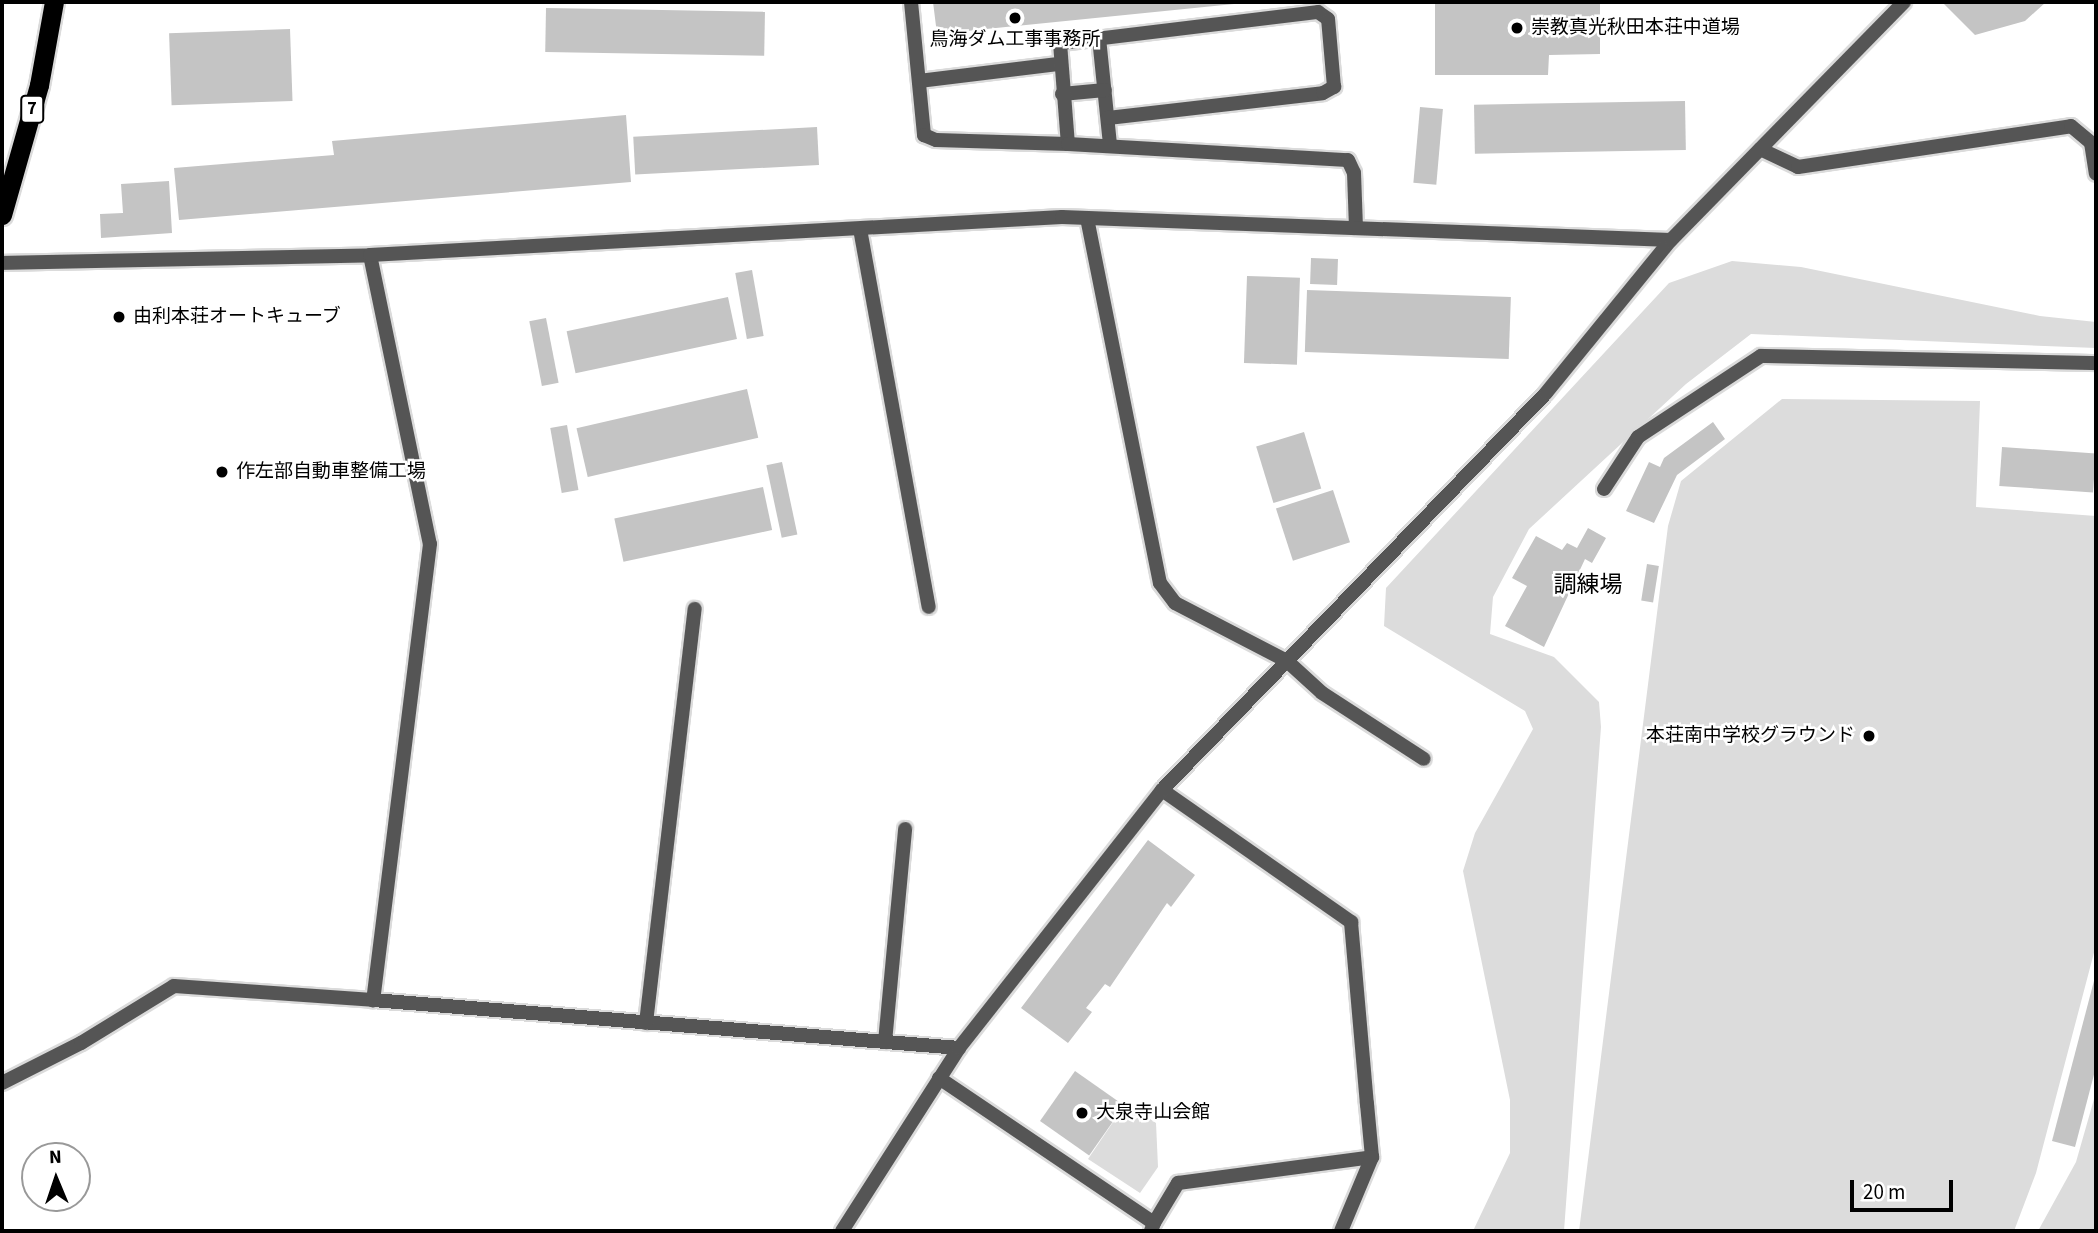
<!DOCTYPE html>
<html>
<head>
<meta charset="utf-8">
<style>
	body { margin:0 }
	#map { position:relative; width:2098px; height:1233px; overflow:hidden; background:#fff; font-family:"Source Sans 3","Noto Sans JP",sans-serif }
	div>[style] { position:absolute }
	.green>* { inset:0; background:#dcdcdc }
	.building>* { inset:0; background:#c4c4c4; transform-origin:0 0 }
	.roads { filter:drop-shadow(2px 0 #dbdbdb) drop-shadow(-2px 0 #dbdbdb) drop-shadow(0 2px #dbdbdb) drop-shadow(0 -2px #dbdbdb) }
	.service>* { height:14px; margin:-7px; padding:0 7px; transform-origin:7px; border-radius:7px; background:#555 }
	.minor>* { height:14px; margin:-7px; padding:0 7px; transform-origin:7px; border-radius:7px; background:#555 }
	.trunk>* { height:19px; margin:-9.5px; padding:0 9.5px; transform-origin:9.5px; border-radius:9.5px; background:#000 }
	.dots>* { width:19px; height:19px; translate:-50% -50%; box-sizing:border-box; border:4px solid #fff; border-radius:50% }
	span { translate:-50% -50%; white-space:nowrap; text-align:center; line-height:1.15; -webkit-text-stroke:5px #fff; paint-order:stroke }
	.shield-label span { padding:2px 5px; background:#fff; border:2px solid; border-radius:5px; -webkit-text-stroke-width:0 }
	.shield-label { font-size:18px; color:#000; font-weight:700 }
	.poi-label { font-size:19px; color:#000 }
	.left { translate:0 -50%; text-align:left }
	.right { translate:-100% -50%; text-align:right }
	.quarter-label { font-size:23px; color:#000 }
	.frame { position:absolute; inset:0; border:4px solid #000; pointer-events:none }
	.north { position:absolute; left:21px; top:1142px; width:70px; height:70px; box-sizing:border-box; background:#fff; border:2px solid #999; border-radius:50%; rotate:358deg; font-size:19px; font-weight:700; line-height:28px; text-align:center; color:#000 }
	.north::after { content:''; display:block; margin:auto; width:24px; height:32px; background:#000; clip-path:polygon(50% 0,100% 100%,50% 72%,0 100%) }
	.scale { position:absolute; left:1850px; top:1180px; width:103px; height:32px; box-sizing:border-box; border:4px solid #000; border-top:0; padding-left:9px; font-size:21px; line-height:24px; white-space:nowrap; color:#000; -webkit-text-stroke:5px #fff; paint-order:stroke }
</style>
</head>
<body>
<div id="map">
	<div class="green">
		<div style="clip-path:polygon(1732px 261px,1801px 267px,2040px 316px,2096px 322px,2096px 348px,1751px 334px,1686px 384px,1529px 529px,1493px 597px,1490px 634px,1554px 657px,1599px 702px,1601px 727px,1564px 1231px,1473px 1231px,1510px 1153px,1510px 1100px,1463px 871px,1475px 833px,1533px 729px,1525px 711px,1384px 626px,1386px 588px,1669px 283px)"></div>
		<div style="clip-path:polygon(1782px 399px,1980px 401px,1976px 507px,2096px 516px,2096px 945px,2036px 1173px,2014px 1231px,1579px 1231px,1668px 526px,1681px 481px)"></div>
		<div style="clip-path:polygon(2096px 1092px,2096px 1231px,2038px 1231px,2076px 1162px)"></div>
		<div style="clip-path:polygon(1126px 1103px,1156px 1123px,1158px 1167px,1140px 1193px,1088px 1159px)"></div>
	</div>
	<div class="building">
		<div style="clip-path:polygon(933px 2px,1234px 2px,1234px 4px,937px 34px)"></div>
		<div style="clip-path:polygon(1435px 2px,1600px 2px,1600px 54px,1549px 55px,1548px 75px,1435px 75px)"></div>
		<div style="clip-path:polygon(1942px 2px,2046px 2px,2025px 21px,1975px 35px)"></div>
		<div style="left:546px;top:8px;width:219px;height:44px;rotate:1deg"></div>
		<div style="left:290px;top:29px;width:72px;height:121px;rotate:88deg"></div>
		<div style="left:1685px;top:101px;width:49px;height:211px;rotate:89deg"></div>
		<div style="left:1420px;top:107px;width:23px;height:76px;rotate:5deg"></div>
		<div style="clip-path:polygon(626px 115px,631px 182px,179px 220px,174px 168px,334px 155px,332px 141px)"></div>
		<div style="left:817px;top:127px;width:38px;height:184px;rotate:87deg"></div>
		<div style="clip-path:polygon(169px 181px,172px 233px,101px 238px,100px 214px,123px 213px,121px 184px)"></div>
		<div style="left:1311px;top:258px;width:27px;height:26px;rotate:2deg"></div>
		<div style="left:752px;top:270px;width:67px;height:17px;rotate:80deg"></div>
		<div style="left:1247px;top:276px;width:53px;height:87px;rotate:2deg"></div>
		<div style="left:1307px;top:290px;width:204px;height:62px;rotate:2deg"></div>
		<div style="left:728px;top:297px;width:43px;height:165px;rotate:78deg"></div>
		<div style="left:546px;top:318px;width:66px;height:17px;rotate:79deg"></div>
		<div style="left:747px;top:389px;width:50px;height:175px;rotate:77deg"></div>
		<div style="clip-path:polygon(1713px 422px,1725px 439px,1677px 475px,1654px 523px,1626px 511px,1649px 462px,1660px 467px,1664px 458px)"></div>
		<div style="left:567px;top:425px;width:66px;height:17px;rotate:80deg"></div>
		<div style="left:1304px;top:432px;width:59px;height:50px;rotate:73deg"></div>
		<div style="left:2002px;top:447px;width:94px;height:39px;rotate:4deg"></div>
		<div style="left:782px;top:462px;width:74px;height:16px;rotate:78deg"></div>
		<div style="left:763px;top:487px;width:44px;height:152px;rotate:78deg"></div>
		<div style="left:1333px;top:490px;width:55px;height:60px;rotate:72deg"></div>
		<div style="clip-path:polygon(1588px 528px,1606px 538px,1592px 563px,1585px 559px,1544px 647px,1505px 626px,1527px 586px,1512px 578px,1536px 536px,1562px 550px,1567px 543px,1577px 548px)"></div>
		<div style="left:1647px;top:564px;width:12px;height:37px;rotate:9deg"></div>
		<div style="clip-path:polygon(1148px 840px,1195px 875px,1171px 907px,1167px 903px,1110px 987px,1105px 984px,1086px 1008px,1092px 1012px,1068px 1043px,1021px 1008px)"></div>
		<div style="clip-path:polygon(2095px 977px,2096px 1067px,2075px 1147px,2052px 1141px)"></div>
		<div style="left:1075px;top:1071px;width:60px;height:61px;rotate:35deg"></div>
	</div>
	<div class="roads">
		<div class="service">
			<div style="left:911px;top:2px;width:134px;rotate:84.4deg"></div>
			<div style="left:924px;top:135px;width:13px;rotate:23deg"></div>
			<div style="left:936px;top:140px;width:132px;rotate:1.7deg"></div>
			<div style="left:1099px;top:38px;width:108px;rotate:84.1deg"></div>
			<div style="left:919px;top:81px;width:140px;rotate:-7deg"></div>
			<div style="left:1062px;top:94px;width:43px;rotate:-5.3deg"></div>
			<div style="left:1108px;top:118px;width:216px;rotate:-6.6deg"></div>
			<div style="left:1323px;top:93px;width:13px;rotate:-29deg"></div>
			<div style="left:1334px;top:87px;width:68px;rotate:-95deg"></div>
			<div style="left:1328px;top:19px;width:12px;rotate:-145deg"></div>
			<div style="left:1318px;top:12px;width:260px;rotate:173.1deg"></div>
			<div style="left:1060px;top:43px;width:101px;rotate:85.5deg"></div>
			<div style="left:1068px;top:144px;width:280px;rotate:3.3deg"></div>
			<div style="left:1348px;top:160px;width:14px;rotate:65deg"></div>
			<div style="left:1354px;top:173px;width:55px;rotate:87.9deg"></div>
			<div style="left:2px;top:1083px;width:89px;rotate:-26.9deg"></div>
			<div style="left:81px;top:1043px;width:109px;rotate:-31.5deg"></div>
			<div style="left:174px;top:986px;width:199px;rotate:4deg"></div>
			<div style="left:1367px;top:1104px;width:53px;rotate:84.6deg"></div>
		</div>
		<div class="minor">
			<div style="left:1760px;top:149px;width:42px;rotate:25.3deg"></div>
			<div style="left:1798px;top:167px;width:276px;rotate:-8.5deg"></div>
			<div style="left:2071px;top:126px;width:26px;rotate:40deg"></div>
			<div style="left:2091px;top:143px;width:31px;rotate:81deg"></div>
			<div style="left:1087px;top:218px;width:372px;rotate:78.7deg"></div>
			<div style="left:1160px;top:583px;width:25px;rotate:53deg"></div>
			<div style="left:1175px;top:603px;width:126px;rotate:27.4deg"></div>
			<div style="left:1287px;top:661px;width:47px;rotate:42.4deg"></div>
			<div style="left:1322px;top:693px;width:121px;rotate:32.9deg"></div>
			<div style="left:860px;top:229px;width:384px;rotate:79.7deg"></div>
			<div style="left:370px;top:255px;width:295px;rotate:78.3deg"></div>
			<div style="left:430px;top:544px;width:460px;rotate:97.1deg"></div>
			<div style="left:373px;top:1000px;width:588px;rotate:4.68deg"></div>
			<div style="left:2px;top:263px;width:368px;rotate:-1.2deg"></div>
			<div style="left:370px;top:255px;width:693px;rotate:-3.14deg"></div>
			<div style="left:1062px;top:217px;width:609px;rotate:2.16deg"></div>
			<div style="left:1604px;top:489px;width:62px;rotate:-56.8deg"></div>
			<div style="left:1638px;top:437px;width:147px;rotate:-33.4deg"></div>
			<div style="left:1761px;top:356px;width:335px;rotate:1.2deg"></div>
			<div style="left:1162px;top:790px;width:231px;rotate:34.9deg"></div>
			<div style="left:1351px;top:922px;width:183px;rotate:85deg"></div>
			<div style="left:646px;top:1023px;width:417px;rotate:-83.3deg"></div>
			<div style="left:885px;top:1042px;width:214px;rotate:-84.6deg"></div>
			<div style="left:939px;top:1078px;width:259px;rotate:34deg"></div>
			<div style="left:1154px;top:1223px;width:9px;rotate:111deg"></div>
			<div style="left:1154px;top:1223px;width:47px;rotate:-59deg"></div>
			<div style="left:1178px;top:1183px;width:196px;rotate:-7.6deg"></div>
			<div style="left:1372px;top:1157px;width:80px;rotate:112.7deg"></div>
			<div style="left:842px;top:1231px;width:217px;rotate:-57.4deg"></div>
			<div style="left:959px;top:1048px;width:328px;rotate:-51.8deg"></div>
			<div style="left:1162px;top:790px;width:552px;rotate:-45.95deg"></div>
			<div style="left:1546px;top:393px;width:198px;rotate:-50.8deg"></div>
			<div style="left:1671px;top:240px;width:333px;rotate:-45.6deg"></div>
		</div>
		<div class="trunk">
			<div style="left:2px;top:215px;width:135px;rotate:-74.1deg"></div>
			<div style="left:39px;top:85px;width:84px;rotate:-79.8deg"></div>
		</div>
	</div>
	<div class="dots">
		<div style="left:1015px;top:18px;background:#000"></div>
		<div style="left:1517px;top:28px;background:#000"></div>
		<div style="left:119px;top:317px;background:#000"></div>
		<div style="left:222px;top:472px;background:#000"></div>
		<div style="left:1869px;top:736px;background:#000"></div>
		<div style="left:1082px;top:1113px;background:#000"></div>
	</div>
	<div class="shield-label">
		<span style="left:32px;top:109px">7</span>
	</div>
	<div class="poi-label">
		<span class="left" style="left:1531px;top:28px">崇教真光秋田本荘中道場</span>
		<span style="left:1015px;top:40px">鳥海ダム工事事務所</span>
		<span class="left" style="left:133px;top:317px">由利本荘オートキューブ</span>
		<span class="left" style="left:236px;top:472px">作左部自動車整備工場</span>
		<span class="right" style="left:1855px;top:736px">本荘南中学校グラウンド</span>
		<span class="left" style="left:1096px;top:1113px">大泉寺山会館</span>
	</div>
	<div class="quarter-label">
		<span style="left:1588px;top:585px">調練場</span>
	</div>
	<div class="frame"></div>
	<div class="north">N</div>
	<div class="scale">20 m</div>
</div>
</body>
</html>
